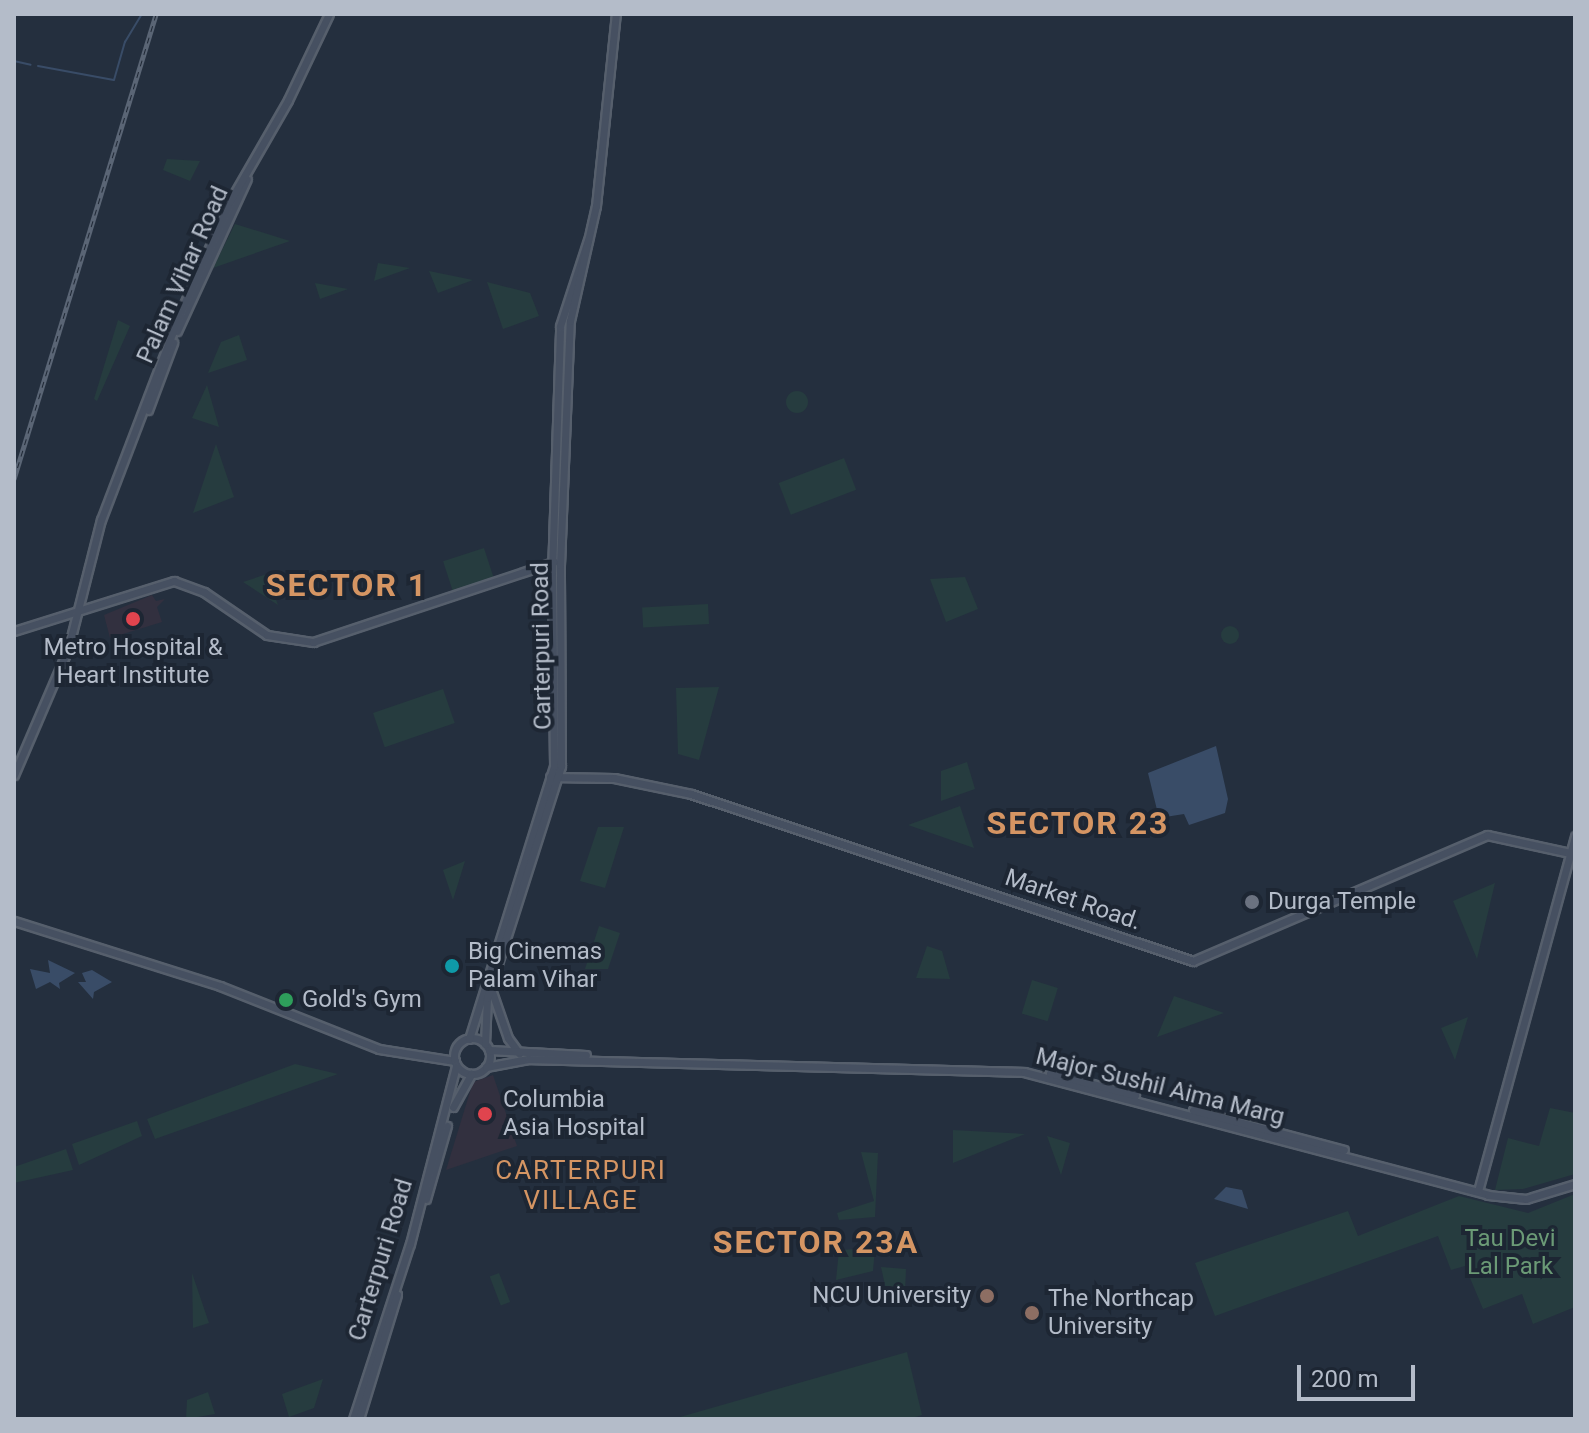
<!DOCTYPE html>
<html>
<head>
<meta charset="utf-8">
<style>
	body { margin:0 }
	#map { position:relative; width:1589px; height:1433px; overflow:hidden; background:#242f3e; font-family:Roboto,sans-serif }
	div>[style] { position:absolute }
	.medical>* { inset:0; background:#32303f }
	.green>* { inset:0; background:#263c3f; transform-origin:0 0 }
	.round { border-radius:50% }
	.water>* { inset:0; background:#394c67 }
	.stream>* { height:2px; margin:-1px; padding:0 1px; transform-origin:1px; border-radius:1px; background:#394c67 }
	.roads { filter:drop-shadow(2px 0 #565f6c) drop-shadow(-2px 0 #565f6c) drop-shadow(0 2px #565f6c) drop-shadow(0 -2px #565f6c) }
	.secondary>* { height:7px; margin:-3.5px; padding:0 3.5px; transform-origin:3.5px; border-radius:3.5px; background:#465061 }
	.secondary>.ring { margin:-3.5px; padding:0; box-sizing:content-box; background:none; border:7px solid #465061; border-radius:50% }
	.rail>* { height:5px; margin-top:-2.5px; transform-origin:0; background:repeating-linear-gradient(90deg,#1d2633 0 6px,#5a6575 0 12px); box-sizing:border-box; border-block:2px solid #5a6575 }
	.dots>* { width:22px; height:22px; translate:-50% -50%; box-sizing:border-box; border:4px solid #1d2633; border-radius:50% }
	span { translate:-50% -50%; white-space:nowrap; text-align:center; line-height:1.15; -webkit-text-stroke:8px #1d2633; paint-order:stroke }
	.street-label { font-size:24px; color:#b4bcc9 }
	.poi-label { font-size:24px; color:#b4bcc9 }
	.left { translate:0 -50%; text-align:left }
	.right { translate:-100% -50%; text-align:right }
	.park-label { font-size:24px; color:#6b9a76 }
	.neighbourhood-label { font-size:26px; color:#d59563; letter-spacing:2px }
	.district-label { font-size:32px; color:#d59563; font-weight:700; letter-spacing:2px }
	.frame { position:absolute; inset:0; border:16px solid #b4bcc9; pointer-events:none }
	.scale { position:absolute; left:1297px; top:1365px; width:118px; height:36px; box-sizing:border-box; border:4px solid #b4bcc9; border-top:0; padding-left:10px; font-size:24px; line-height:28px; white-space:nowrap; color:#b4bcc9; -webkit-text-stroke:6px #1d2633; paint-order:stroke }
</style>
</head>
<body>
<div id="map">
	<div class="medical">
		<div style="clip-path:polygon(152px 595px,156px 601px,165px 599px,157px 607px,162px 622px,110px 638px,104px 615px)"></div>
		<div style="clip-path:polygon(493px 1075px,517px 1146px,446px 1170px,473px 1082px)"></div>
	</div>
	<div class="green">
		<div style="clip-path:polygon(167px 159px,200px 161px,190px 181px,163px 170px)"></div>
		<div style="clip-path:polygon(235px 224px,290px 241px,213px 268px)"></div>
		<div style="clip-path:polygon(378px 263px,410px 268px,374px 281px)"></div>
		<div style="clip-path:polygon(429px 271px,473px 280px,438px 293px)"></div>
		<div style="clip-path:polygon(487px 282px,530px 293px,539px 316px,503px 329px)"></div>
		<div style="clip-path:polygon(315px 283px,348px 289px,320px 299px)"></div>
		<div style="clip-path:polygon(118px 320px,130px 326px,97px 401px,94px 399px)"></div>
		<div style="clip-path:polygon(239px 335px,247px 360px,208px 373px,221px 342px)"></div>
		<div style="clip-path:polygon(207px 385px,219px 427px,192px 418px)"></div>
		<div class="round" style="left:786px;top:391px;width:22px;height:22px"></div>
		<div style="clip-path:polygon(216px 444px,234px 497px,193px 513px)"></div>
		<div style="left:844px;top:458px;width:34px;height:70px;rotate:69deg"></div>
		<div style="left:484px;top:548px;width:38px;height:43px;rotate:72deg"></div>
		<div style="clip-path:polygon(267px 574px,278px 605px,243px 582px)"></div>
		<div style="clip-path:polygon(965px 577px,978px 609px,946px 622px,930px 579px)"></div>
		<div style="left:708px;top:604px;width:20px;height:66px;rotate:87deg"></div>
		<div class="round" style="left:1221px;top:626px;width:18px;height:18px"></div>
		<div style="clip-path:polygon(719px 687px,699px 760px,678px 754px,676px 688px)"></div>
		<div style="left:443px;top:689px;width:36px;height:74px;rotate:71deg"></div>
		<div style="clip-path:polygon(967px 762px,975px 789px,941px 801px,941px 771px)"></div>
		<div style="clip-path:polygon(960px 806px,974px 848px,908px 825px)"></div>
		<div style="clip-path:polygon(598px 827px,624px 827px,605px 888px,580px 881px)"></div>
		<div style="clip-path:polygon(465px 861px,453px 900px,443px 870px)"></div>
		<div style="clip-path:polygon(1495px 883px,1477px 959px,1453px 901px)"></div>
		<div style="clip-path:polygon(599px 926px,620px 933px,608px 969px,585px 969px)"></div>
		<div style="clip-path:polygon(927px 946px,942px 951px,950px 979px,916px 978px)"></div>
		<div style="left:1032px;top:980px;width:27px;height:35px;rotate:17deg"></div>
		<div style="clip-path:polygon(1174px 996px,1224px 1013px,1157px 1037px)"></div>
		<div style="clip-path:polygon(1468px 1017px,1455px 1060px,1441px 1028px)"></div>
		<div style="clip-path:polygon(295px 1064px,338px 1074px,155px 1139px,147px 1119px)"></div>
		<div style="clip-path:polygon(1550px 1108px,1575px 1113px,1575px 1174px,1523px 1189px,1495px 1190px,1508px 1138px,1539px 1146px)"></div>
		<div style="clip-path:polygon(137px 1121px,142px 1136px,79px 1165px,72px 1144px)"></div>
		<div style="clip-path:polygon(953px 1130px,1025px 1134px,953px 1163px)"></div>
		<div style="clip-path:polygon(1047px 1136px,1070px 1143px,1061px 1175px)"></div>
		<div style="clip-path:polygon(66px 1149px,73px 1170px,14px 1183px,14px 1167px)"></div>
		<div style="clip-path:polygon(861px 1152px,878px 1153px,875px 1217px,839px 1220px,837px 1213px,874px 1201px)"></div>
		<div style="clip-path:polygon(1575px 1194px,1575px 1307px,1533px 1324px,1522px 1294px,1483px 1309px,1465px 1266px,1451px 1270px,1438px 1236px,1215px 1316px,1195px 1263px,1348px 1211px,1358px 1236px,1459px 1196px,1528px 1213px)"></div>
		<div style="clip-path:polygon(875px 1248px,873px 1271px,836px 1280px,839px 1250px)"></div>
		<div style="clip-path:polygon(881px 1267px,906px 1269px,905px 1293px,888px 1299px)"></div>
		<div style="clip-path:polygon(192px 1273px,209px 1323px,193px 1328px)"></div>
		<div style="left:499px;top:1273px;width:31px;height:10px;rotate:69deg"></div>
		<div style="clip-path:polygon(907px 1352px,922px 1415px,909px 1419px,673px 1419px)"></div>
		<div style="clip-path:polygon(323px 1379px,314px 1408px,289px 1417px,282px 1394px)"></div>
		<div style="clip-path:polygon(208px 1392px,215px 1414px,186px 1419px,187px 1400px)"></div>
	</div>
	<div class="water">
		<div style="clip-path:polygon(1216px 746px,1228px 799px,1225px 813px,1189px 825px,1184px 814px,1159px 818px,1148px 773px)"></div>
		<div style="clip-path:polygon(48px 960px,75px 973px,59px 983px,60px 989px,50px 982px,36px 989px,30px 969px,50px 973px)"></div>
		<div style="clip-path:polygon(92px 970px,112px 982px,94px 992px,93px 999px,78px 982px,86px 982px,82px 973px)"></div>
		<div style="clip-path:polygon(1226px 1187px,1242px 1190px,1248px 1209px,1214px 1199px)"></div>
	</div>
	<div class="stream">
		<div style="left:14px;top:61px;width:17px;rotate:13deg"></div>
		<div style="left:38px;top:66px;width:77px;rotate:10.4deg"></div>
		<div style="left:114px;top:80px;width:40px;rotate:-74deg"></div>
		<div style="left:125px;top:42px;width:33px;rotate:-59deg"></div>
	</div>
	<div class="roads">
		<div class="secondary">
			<div style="left:177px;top:331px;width:167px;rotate:-65.3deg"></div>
			<div style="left:148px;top:410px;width:72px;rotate:-69.5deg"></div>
			<div style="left:14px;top:631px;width:168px;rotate:-17.4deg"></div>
			<div style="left:174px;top:581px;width:32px;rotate:20deg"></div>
			<div style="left:204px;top:592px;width:76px;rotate:34.3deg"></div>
			<div style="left:267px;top:635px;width:47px;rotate:8.7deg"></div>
			<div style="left:313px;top:642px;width:254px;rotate:-18.4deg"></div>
			<div style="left:14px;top:775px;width:137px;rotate:-66.8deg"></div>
			<div style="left:68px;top:649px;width:133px;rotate:-75.7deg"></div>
			<div style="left:101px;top:520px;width:222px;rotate:-69.1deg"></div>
			<div style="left:180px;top:313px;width:123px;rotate:-65.9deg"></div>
			<div style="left:230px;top:201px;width:116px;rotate:-60.1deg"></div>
			<div style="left:288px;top:100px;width:95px;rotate:-64.5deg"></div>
			<div style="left:550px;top:777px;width:64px;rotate:0.9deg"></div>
			<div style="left:614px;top:778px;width:79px;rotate:11.7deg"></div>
			<div style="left:691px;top:794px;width:529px;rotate:18.4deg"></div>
			<div style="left:1193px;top:961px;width:320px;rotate:-23.2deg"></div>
			<div style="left:1487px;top:835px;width:85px;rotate:12.2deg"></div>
			<div style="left:14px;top:921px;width:216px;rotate:17.5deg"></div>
			<div style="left:220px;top:986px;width:171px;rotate:21.6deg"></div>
			<div style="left:379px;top:1049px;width:77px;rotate:9deg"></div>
			<div style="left:491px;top:989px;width:52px;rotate:70.9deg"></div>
			<div style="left:508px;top:1038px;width:19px;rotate:54deg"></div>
			<div class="ring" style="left:454px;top:1038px;width:29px;height:29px"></div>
			<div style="left:469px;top:1039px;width:286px;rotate:-72.7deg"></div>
			<div style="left:554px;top:766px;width:194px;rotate:-90.6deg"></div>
			<div style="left:552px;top:572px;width:246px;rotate:-88.1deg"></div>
			<div style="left:560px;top:326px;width:90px;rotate:-72deg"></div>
			<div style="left:485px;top:1044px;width:46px;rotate:-87.5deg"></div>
			<div style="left:487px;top:998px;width:244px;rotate:-72.3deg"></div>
			<div style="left:561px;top:766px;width:201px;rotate:-90.3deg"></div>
			<div style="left:560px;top:565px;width:244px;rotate:-87.7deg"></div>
			<div style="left:570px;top:321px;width:118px;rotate:-77.3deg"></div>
			<div style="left:596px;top:206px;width:193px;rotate:-84.1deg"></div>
			<div style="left:489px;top:1050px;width:97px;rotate:3deg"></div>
			<div style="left:486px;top:1067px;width:43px;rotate:-10.8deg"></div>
			<div style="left:528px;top:1059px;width:496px;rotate:1.5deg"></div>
			<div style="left:1024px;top:1072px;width:480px;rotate:14.8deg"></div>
			<div style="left:1488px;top:1195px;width:38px;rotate:6deg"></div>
			<div style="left:1526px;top:1199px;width:51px;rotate:-17deg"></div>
			<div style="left:1050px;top:1073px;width:88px;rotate:14.5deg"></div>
			<div style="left:453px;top:1107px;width:38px;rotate:-61deg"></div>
			<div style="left:1193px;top:1110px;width:156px;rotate:14.8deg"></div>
			<div style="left:1478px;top:1191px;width:368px;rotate:-74.7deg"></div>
			<div style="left:426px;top:1199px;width:76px;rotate:-74deg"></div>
			<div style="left:353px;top:1419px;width:184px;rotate:-72deg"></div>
			<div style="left:410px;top:1244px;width:184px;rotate:-75.5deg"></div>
			<div style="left:359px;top:1419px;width:130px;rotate:-73deg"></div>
		</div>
	</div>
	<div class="rail">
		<div style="left:14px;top:479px;width:486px;rotate:-73deg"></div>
	</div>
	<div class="dots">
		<div style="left:133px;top:619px;background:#e0444e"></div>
		<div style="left:1252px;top:902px;background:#6b7280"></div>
		<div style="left:452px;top:966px;background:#0f9aa8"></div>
		<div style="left:286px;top:1000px;background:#2e9e5b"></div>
		<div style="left:485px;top:1114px;background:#e0444e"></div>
		<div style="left:987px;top:1296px;background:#8d6e63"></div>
		<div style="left:1032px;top:1313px;background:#8d6e63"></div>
	</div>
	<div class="street-label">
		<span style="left:183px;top:275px;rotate:-66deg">Palam Vihar Road</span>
		<span style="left:542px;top:646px;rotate:-91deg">Carterpuri Road</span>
		<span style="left:1073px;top:900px;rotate:19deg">Market Road.</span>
		<span style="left:1160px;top:1087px;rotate:14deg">Major Sushil Aima Marg</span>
		<span style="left:381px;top:1260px;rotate:-73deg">Carterpuri Road</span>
	</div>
	<div class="poi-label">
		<span style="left:133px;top:662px">Metro Hospital &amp;<br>Heart Institute</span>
		<span class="left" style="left:1268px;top:902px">Durga Temple</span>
		<span class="left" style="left:468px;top:966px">Big Cinemas<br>Palam Vihar</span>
		<span class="left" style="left:302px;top:1000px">Gold's Gym</span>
		<span class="left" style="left:503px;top:1114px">Columbia<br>Asia Hospital</span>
		<span class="right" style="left:971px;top:1296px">NCU University</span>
		<span class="left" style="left:1048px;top:1313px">The Northcap<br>University</span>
	</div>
	<div class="park-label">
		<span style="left:1510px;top:1253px">Tau Devi<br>Lal Park</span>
	</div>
	<div class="neighbourhood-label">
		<span style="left:581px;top:1186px">CARTERPURI<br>VILLAGE</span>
	</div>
	<div class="district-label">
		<span style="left:347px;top:585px">SECTOR 1</span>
		<span style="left:1078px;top:823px">SECTOR 23</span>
		<span style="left:816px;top:1242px">SECTOR 23A</span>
	</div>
	<div class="frame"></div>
	<div class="scale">200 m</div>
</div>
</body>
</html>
